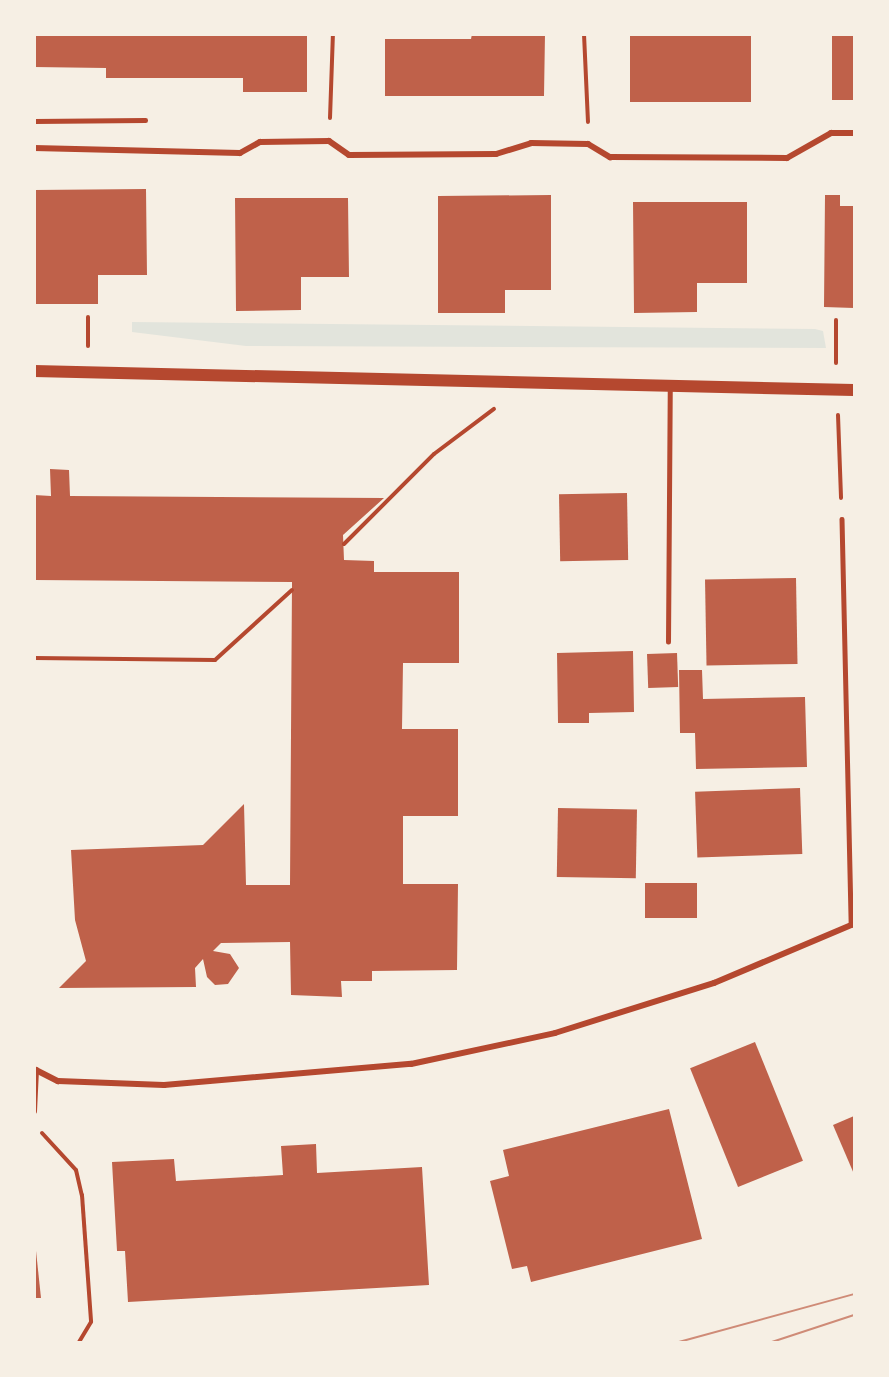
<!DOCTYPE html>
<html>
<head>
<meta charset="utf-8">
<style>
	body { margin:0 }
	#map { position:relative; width:889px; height:1377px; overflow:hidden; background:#f6efe4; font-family:"DejaVu Sans",sans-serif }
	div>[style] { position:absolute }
	.green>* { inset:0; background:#e2e4dc }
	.building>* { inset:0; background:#bf614a; transform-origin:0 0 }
	.path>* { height:4px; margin:-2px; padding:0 2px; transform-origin:2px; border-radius:2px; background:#b5482f }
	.service>* { height:4.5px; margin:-2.25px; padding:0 2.25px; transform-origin:2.25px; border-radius:2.25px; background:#b5482f }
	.minor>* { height:6px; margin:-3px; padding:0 3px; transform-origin:3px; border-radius:3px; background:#b5482f }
	.secondary>* { height:12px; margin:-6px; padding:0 6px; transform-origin:6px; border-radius:6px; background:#b5482f }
	.tram>* { height:1.5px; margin:-0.75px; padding:0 0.75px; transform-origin:0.75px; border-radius:0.75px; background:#cf8b77 }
	span { translate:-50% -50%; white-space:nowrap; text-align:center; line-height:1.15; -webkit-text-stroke:5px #f6efe4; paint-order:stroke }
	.frame { position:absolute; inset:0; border:36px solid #f6efe4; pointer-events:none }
</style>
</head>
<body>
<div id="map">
	<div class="green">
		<div style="clip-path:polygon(132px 322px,815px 329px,823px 331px,826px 348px,246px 346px,132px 332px)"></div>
	</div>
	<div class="building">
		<div style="clip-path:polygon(34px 34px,307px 34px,307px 92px,243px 92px,243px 78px,106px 78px,106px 68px,34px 67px)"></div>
		<div style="clip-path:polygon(472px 34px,545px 34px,544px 96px,385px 96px,385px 39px,471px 39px)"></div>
		<div style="left:630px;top:34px;width:121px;height:68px"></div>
		<div style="left:832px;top:34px;width:22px;height:66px"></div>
		<div style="clip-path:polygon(146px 189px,147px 275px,98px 275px,98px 304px,34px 304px,34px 190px)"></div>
		<div style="clip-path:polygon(551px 195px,551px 290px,505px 290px,505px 313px,438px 313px,438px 196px)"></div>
		<div style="clip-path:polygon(825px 195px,840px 195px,840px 206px,854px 206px,854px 308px,824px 307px)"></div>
		<div style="clip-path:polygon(235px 198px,348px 198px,349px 277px,301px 277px,301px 310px,236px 311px)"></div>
		<div style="clip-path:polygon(633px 202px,747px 202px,747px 283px,697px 283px,697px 312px,634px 313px)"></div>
		<div style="clip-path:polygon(50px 469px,69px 470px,70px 496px,384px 498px,343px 535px,344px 560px,374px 561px,374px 572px,459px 572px,459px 663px,403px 663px,402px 729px,458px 729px,458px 816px,403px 816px,403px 884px,458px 884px,457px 970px,372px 971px,372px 981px,341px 981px,342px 997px,291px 995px,290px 942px,221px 943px,213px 951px,230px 954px,239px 968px,228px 984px,215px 985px,207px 977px,203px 959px,195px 968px,196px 987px,59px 988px,86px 961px,75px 920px,71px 850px,203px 845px,244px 804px,246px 885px,290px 885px,292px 582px,34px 580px,34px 495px,51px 496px)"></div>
		<div style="left:627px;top:493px;width:67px;height:68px;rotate:89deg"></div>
		<div style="left:796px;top:578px;width:86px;height:91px;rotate:89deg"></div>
		<div style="clip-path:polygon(633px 651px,634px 712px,589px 713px,589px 723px,558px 723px,557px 653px)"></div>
		<div style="left:677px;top:653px;width:34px;height:30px;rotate:88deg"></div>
		<div style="clip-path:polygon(679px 670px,702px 670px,703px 699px,805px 697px,807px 767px,696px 769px,695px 733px,680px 733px)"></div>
		<div style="left:800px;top:788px;width:66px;height:105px;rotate:88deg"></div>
		<div style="left:558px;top:808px;width:79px;height:69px;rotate:1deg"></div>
		<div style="left:697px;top:883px;width:35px;height:52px;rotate:90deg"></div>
		<div style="left:755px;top:1042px;width:128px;height:70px;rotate:68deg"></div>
		<div style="clip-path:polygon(669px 1109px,702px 1239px,531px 1282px,527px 1266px,512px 1269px,490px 1181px,509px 1176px,503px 1150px)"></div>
		<div style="clip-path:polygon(854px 1116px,854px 1174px,833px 1125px)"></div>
		<div style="clip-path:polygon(316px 1144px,317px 1173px,422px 1167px,429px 1285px,128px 1302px,125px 1251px,117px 1251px,112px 1162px,174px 1159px,176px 1181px,283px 1175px,281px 1146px)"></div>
		<div style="clip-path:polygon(34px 1232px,41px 1298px,34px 1298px)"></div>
	</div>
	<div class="path">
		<div style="left:584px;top:34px;width:88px;rotate:87.4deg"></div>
		<div style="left:330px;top:118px;width:84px;rotate:-88deg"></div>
		<div style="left:88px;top:317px;width:29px;rotate:90deg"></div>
		<div style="left:836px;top:320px;width:43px;rotate:90deg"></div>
		<div style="left:838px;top:415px;width:83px;rotate:87.9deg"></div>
		<div style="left:344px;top:544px;width:127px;rotate:-45deg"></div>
		<div style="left:434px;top:454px;width:75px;rotate:-36.9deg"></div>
		<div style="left:34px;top:658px;width:181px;rotate:0.6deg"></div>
		<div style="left:215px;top:660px;width:104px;rotate:-42.3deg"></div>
		<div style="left:42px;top:1133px;width:50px;rotate:47.4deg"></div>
		<div style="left:76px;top:1170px;width:26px;rotate:77deg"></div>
		<div style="left:82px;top:1195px;width:127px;rotate:85.9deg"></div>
		<div style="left:91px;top:1322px;width:23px;rotate:121deg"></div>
	</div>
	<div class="service">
		<div style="left:34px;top:121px;width:111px;rotate:-0.5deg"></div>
		<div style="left:842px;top:519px;width:406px;rotate:88.7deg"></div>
		<div style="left:668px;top:642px;width:255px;rotate:-89.6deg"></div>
	</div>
	<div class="minor">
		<div style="left:34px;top:148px;width:206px;rotate:1.4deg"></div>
		<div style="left:240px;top:153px;width:23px;rotate:-29deg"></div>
		<div style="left:260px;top:142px;width:69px;rotate:-0.8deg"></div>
		<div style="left:329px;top:141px;width:24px;rotate:35deg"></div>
		<div style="left:349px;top:155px;width:147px;rotate:-0.4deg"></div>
		<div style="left:496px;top:154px;width:37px;rotate:-17deg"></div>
		<div style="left:531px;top:143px;width:57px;rotate:1deg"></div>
		<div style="left:588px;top:144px;width:26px;rotate:31deg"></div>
		<div style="left:610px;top:157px;width:177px;rotate:0.3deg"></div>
		<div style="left:787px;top:158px;width:51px;rotate:-29.6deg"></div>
		<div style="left:831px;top:133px;width:23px"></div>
		<div style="left:34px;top:1069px;width:27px;rotate:27deg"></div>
		<div style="left:58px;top:1081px;width:106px;rotate:2.2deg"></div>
		<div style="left:164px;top:1085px;width:248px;rotate:-4.9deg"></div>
		<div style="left:411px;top:1064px;width:147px;rotate:-12.1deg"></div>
		<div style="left:555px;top:1033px;width:167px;rotate:-17.5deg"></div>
		<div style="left:714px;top:983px;width:149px;rotate:-22.9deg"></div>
		<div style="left:34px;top:1111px;width:41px;rotate:-87.2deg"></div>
	</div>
	<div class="secondary">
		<div style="left:34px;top:371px;width:820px;rotate:1.33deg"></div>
	</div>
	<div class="tram">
		<div style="left:679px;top:1342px;width:181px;rotate:-15.3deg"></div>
		<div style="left:772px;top:1342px;width:86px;rotate:-18.2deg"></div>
	</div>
	<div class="frame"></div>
</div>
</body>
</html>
